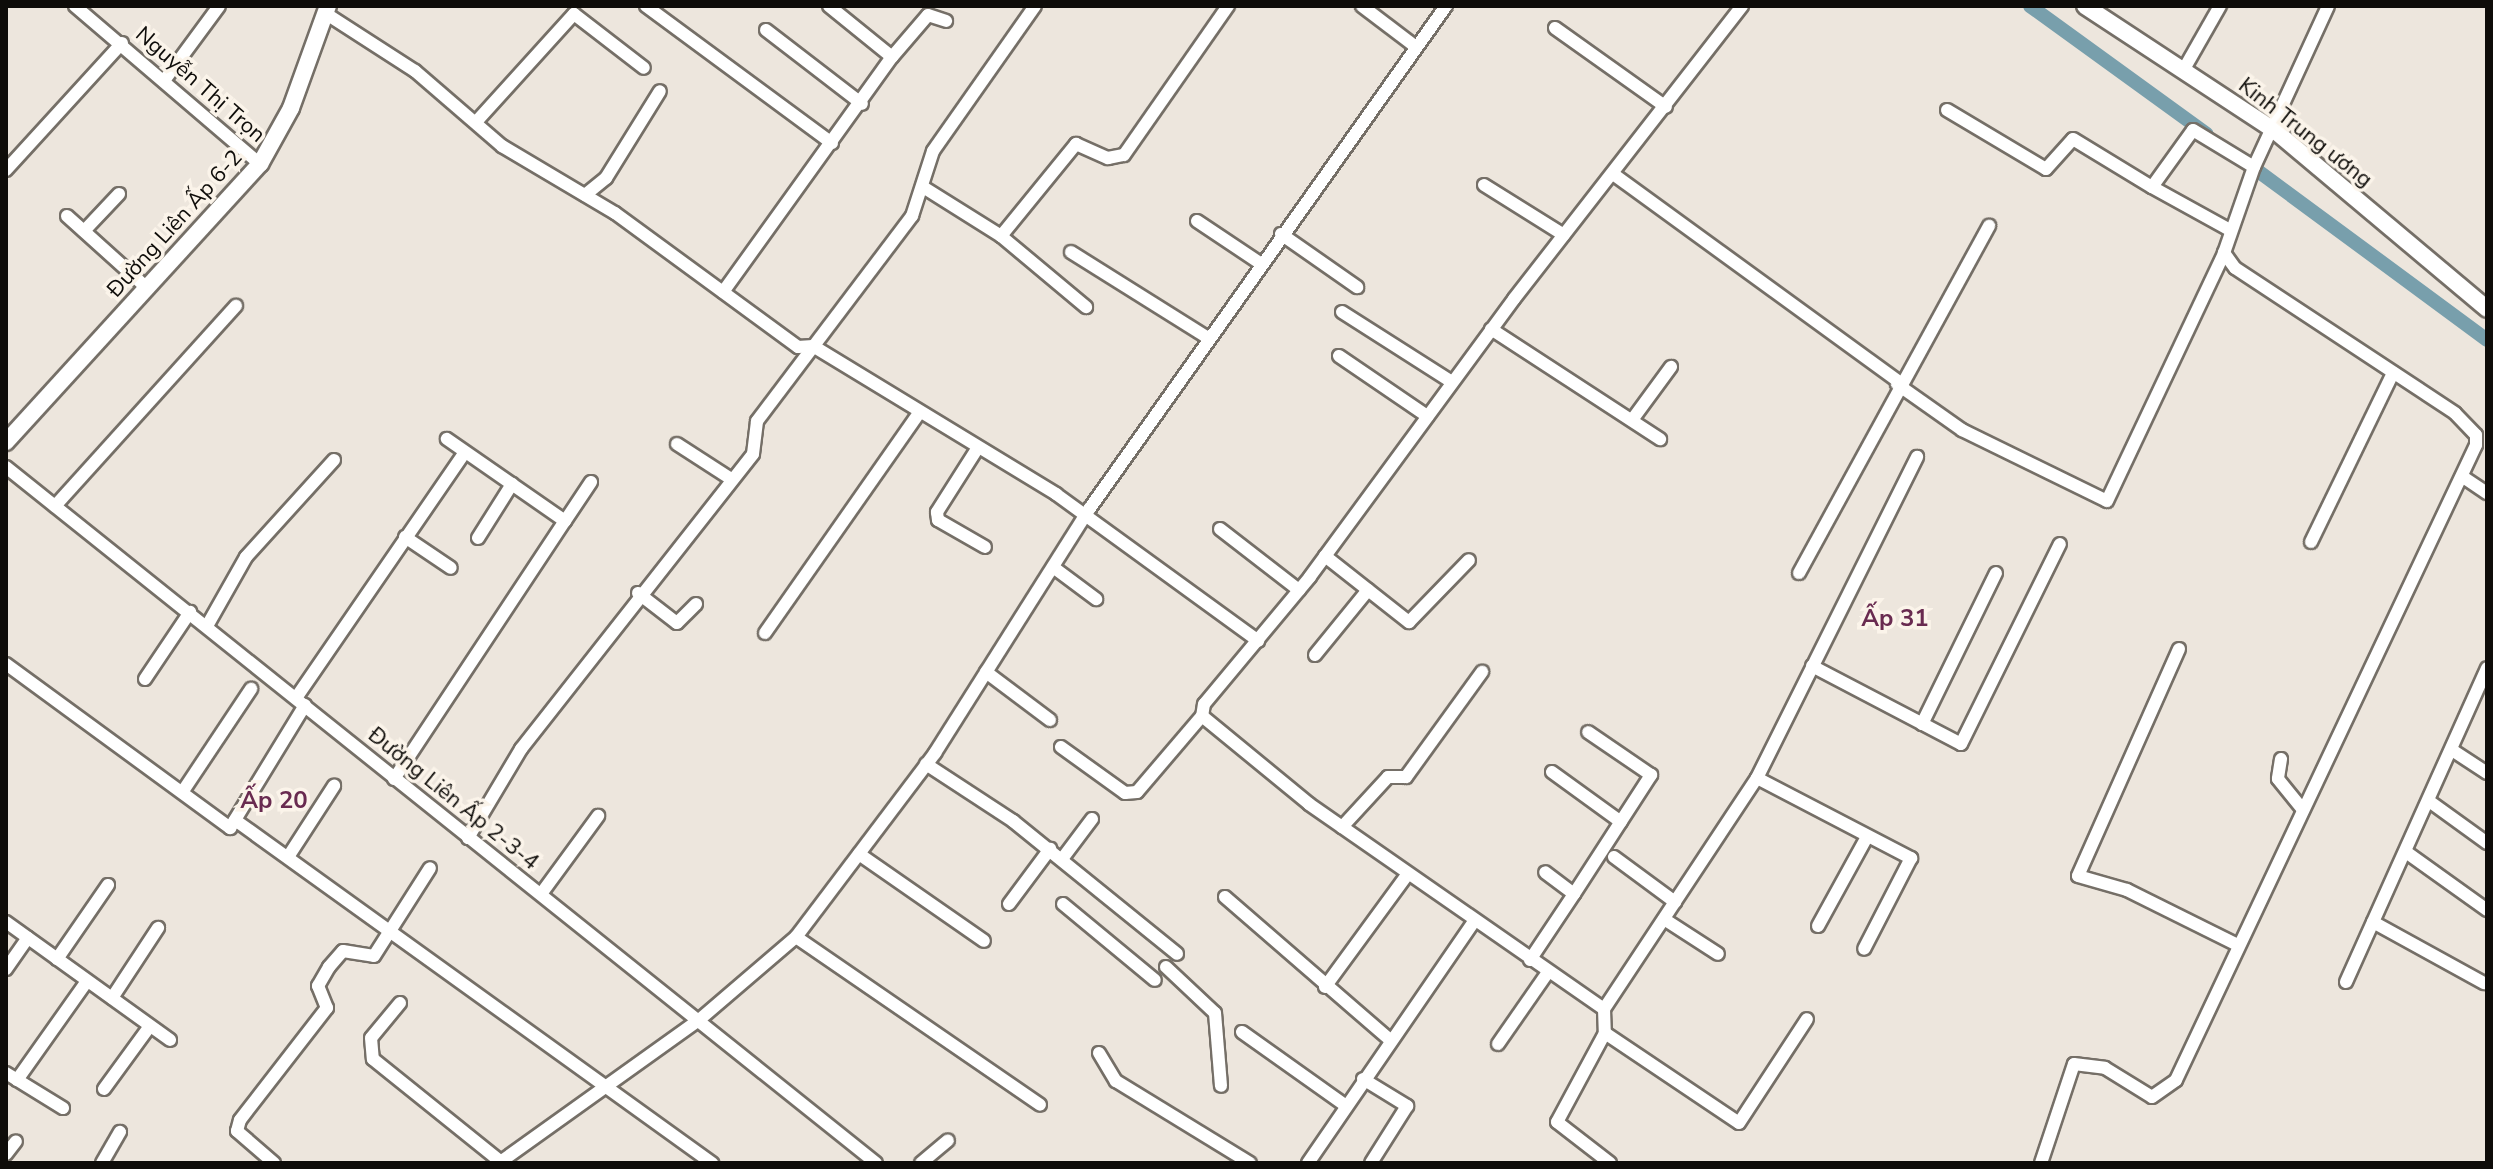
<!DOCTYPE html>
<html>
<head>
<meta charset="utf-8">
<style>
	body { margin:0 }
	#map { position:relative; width:2493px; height:1169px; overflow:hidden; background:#ede6dd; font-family:"Nunito Sans",sans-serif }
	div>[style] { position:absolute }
	.canal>* { height:14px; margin:-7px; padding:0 7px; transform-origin:7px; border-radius:7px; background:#789fac }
	.roads { filter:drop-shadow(2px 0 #756f67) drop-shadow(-2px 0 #756f67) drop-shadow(0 2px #756f67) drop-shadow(0 -2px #756f67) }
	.minor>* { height:12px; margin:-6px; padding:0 6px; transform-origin:6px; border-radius:6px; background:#fff }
	.tertiary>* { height:16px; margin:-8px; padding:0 8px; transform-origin:8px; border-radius:8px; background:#fff }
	span { translate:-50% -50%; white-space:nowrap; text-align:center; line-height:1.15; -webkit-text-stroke:7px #fbf4ea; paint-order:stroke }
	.street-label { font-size:22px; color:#0e0c09 }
	.neighbourhood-label { font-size:24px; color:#692b50; font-weight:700 }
	.frame { position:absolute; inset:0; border:8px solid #0e0c09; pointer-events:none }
</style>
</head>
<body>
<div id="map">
	<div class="canal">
		<div style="left:2030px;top:6px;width:218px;rotate:35.9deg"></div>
		<div style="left:2243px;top:160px;width:303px;rotate:36.4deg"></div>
	</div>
	<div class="roads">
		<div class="minor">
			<div style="left:75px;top:6px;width:243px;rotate:40.5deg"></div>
			<div style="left:646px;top:6px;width:231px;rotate:36.4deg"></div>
			<div style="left:1362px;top:6px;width:68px;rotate:37.2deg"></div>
			<div style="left:1742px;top:6px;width:371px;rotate:127.9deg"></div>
			<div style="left:1514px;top:299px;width:345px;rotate:126.3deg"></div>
			<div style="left:1310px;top:577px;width:165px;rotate:129.8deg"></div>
			<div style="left:1204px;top:704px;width:12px;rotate:99deg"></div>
			<div style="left:1202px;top:716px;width:139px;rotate:39.4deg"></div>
			<div style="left:1309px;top:804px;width:359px;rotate:34.8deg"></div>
			<div style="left:1604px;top:1009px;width:277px;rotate:-56.5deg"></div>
			<div style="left:1757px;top:778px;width:359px;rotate:-63.5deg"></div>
			<div style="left:325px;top:13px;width:107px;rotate:32.8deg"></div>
			<div style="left:415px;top:71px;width:115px;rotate:40.8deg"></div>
			<div style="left:502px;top:146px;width:131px;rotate:30.7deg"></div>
			<div style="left:615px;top:213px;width:227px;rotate:36.2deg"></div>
			<div style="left:798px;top:347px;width:15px;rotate:-4deg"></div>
			<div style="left:813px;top:346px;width:285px;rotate:31.3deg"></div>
			<div style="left:1056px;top:494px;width:250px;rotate:36deg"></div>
			<div style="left:1555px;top:28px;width:136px;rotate:35.4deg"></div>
			<div style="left:766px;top:30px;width:121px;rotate:37.6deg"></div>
			<div style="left:892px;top:57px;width:55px;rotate:-49.4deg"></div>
			<div style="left:928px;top:15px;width:19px;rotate:18deg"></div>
			<div style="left:2184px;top:69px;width:73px;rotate:-60.3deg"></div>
			<div style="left:166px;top:78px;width:89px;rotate:-53.6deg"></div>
			<div style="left:1947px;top:110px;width:115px;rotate:30.8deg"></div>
			<div style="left:2046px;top:169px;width:40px;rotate:-48deg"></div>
			<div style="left:2073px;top:139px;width:92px;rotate:31.3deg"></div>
			<div style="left:2152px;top:187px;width:70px;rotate:-54.3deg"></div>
			<div style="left:2193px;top:130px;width:71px;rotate:31.2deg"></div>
			<div style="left:476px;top:122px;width:146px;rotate:-47.8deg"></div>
			<div style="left:574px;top:14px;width:88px;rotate:37.6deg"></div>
			<div style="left:6px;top:170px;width:172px;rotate:-47.6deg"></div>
			<div style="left:1613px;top:174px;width:354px;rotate:36deg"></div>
			<div style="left:1484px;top:185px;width:94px;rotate:32deg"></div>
			<div style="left:923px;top:187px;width:92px;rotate:32.1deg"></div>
			<div style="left:1001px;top:236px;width:119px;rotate:-50.8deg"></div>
			<div style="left:1076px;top:144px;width:35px;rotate:24deg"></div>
			<div style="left:1108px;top:158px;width:16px;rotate:-11deg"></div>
			<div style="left:1124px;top:155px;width:182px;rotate:-55.1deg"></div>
			<div style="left:2152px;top:187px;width:89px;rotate:28.9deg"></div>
			<div style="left:585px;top:195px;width:27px;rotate:-39deg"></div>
			<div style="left:606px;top:178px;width:102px;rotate:-58.2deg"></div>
			<div style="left:67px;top:216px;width:108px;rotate:42deg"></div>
			<div style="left:1197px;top:221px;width:76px;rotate:33.7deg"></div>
			<div style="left:84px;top:231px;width:51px;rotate:-46.6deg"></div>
			<div style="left:1281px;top:234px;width:93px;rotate:34.9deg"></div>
			<div style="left:1001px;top:236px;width:111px;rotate:39.9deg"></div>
			<div style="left:1071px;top:252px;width:162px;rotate:32.1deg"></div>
			<div style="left:723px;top:292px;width:289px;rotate:-54.3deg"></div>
			<div style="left:892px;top:57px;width:81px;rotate:-141deg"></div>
			<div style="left:1342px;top:312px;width:130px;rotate:32.5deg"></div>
			<div style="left:1491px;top:329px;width:202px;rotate:33.1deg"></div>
			<div style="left:1339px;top:356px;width:107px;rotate:34.3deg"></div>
			<div style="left:1897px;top:384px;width:80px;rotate:35.3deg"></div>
			<div style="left:1962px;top:430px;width:161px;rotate:26.1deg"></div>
			<div style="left:2107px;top:501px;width:274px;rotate:-64.7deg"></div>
			<div style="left:1632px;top:420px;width:66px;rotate:-53.7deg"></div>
			<div style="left:677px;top:444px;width:64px;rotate:32.9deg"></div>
			<div style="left:977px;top:449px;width:75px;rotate:122.4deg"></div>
			<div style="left:937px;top:512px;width:8px;rotate:83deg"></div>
			<div style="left:938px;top:520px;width:54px;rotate:29.9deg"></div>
			<div style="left:6px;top:467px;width:1114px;rotate:38.66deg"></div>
			<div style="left:2463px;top:477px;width:29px;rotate:34deg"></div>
			<div style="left:55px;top:506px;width:270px;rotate:-47.9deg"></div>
			<div style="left:565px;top:521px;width:47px;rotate:-56.3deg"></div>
			<div style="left:1220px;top:529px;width:100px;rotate:37.7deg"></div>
			<div style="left:405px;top:537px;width:55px;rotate:34deg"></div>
			<div style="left:478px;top:538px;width:64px;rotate:-57.8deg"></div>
			<div style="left:2311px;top:542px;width:188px;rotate:-64.1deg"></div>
			<div style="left:1325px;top:556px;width:107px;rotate:38.2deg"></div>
			<div style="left:1409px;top:622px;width:86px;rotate:-45.9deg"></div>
			<div style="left:1053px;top:567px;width:54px;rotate:36.7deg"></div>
			<div style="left:1799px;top:573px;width:396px;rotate:-61.3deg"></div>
			<div style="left:638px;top:593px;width:49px;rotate:37.6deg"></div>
			<div style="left:677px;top:623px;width:27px;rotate:-45deg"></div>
			<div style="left:207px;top:626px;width:79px;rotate:-60.5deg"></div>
			<div style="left:246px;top:557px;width:131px;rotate:-47.8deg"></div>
			<div style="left:765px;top:633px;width:269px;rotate:-55deg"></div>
			<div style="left:2179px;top:649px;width:248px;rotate:114deg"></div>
			<div style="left:2078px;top:876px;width:51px;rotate:15.9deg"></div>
			<div style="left:2127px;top:890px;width:124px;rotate:26.4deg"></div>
			<div style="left:1315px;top:655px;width:84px;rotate:-50.8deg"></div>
			<div style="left:6px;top:664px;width:278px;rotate:36.2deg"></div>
			<div style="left:230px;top:828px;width:144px;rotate:-58.6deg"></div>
			<div style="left:1812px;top:666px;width:168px;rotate:27.6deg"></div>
			<div style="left:1961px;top:744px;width:223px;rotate:-63.7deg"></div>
			<div style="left:986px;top:672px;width:80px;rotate:36.9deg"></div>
			<div style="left:145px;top:679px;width:81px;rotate:-56.1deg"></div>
			<div style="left:296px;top:698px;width:298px;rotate:-55.5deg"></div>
			<div style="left:1922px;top:724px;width:168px;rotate:-63.9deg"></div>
			<div style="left:1061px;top:747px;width:79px;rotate:35.7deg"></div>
			<div style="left:1125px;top:793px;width:12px;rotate:-5deg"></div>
			<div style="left:1137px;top:792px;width:100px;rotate:-49.5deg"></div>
			<div style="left:2452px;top:750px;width:42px;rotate:33.3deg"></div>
			<div style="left:2281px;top:759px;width:20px;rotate:99deg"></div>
			<div style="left:2278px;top:779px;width:38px;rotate:51deg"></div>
			<div style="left:926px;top:764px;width:104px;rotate:33.2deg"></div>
			<div style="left:1013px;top:821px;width:211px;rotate:39deg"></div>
			<div style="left:1552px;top:772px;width:85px;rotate:35.9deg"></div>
			<div style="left:1757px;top:778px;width:174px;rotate:27.5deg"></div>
			<div style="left:1911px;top:858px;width:102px;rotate:117.3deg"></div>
			<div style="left:394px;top:779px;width:310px;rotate:-56.5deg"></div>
			<div style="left:565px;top:521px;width:144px;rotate:-145.2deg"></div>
			<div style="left:183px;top:791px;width:123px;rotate:-56.3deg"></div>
			<div style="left:2429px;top:801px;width:72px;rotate:35.9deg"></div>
			<div style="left:235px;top:820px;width:588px;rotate:35.72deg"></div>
			<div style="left:1342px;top:827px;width:68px;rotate:-47.4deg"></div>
			<div style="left:1388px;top:777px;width:18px"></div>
			<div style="left:1406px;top:777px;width:130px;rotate:-54.1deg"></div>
			<div style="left:468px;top:838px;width:104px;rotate:-59.2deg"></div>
			<div style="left:521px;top:749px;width:375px;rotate:-51.8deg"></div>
			<div style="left:753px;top:454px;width:33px;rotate:-83deg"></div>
			<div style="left:757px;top:421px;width:257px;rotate:-52.9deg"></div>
			<div style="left:912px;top:216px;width:68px;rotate:-72.1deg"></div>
			<div style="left:933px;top:151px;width:177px;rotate:-54.9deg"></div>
			<div style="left:2406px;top:852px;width:100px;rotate:35.6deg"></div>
			<div style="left:859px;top:854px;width:152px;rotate:34.8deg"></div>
			<div style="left:288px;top:857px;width:85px;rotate:-57.1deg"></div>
			<div style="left:1614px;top:857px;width:76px;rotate:36.4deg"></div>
			<div style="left:1062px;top:859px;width:50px;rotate:-53.1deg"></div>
			<div style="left:541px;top:894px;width:97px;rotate:-53.8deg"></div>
			<div style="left:1574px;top:894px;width:142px;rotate:-57.1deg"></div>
			<div style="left:1651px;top:775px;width:76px;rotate:-145.7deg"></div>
			<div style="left:1225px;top:897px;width:217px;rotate:40.9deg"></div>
			<div style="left:1009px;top:904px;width:69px;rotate:-53.3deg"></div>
			<div style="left:1063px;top:904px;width:119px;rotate:39.6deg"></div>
			<div style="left:1664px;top:919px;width:64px;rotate:32.9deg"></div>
			<div style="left:6px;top:922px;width:202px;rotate:35.7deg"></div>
			<div style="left:2373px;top:922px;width:127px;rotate:28.8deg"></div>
			<div style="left:1818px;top:926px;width:102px;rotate:-61.2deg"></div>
			<div style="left:796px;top:937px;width:296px;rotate:34.5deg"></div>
			<div style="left:57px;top:959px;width:90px;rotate:-55.4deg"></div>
			<div style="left:1530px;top:960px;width:79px;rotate:-56.3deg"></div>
			<div style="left:1574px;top:894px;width:36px;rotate:-143deg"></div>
			<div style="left:1166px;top:967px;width:67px;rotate:43.2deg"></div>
			<div style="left:1215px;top:1013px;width:73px;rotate:85.3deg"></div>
			<div style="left:6px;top:969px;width:38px;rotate:-55deg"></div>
			<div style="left:2346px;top:982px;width:344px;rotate:-65.8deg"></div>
			<div style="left:1325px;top:987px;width:139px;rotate:-53.8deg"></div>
			<div style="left:112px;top:998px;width:84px;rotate:-56.7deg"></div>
			<div style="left:400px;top:1003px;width:45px;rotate:129.6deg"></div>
			<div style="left:371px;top:1038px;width:21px;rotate:85deg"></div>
			<div style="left:373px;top:1059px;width:164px;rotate:38.8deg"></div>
			<div style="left:1604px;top:1009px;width:24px;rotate:88deg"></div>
			<div style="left:1605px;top:1033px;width:101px;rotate:118.3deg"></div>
			<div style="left:1557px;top:1122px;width:67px;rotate:37.7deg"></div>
			<div style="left:1242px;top:1032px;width:128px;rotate:35.4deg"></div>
			<div style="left:1605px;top:1033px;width:161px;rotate:33.9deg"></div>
			<div style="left:1739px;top:1123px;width:124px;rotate:-56.8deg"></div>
			<div style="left:1498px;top:1044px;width:88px;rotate:-55.2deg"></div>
			<div style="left:1099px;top:1053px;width:33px;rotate:59deg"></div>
			<div style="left:1116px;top:1081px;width:157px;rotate:31.5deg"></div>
			<div style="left:6px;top:1073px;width:67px;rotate:31.6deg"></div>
			<div style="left:1363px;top:1079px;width:52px;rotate:31.5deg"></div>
			<div style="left:1407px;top:1106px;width:67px;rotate:122.3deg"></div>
			<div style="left:17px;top:1080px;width:121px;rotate:-54.7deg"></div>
			<div style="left:104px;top:1089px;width:78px;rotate:-53.9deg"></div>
			<div style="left:6px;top:1154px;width:16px;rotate:-52deg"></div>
			<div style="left:102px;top:1163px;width:36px;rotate:-60deg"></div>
			<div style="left:274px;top:1163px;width:49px;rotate:-139.1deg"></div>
			<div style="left:237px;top:1131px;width:11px;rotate:-75deg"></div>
			<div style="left:240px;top:1120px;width:142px;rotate:-52.2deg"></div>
			<div style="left:327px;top:1008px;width:24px;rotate:-112deg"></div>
			<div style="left:318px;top:986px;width:22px;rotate:-60deg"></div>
			<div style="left:329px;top:967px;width:21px;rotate:-49deg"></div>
			<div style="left:343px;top:951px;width:31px;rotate:9deg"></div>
			<div style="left:374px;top:956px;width:104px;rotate:-57.5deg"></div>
			<div style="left:499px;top:1163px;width:246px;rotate:-35.6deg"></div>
			<div style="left:699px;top:1020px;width:128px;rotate:-40.6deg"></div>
			<div style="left:796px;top:937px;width:231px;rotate:-52.9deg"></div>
			<div style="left:935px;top:753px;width:290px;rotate:-57.7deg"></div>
			<div style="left:1090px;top:508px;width:615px;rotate:-54.66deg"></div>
			<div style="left:921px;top:1163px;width:35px;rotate:-40deg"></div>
			<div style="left:1308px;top:1163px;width:291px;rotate:-55.5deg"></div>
			<div style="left:2041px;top:1163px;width:104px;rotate:-71.6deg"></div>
			<div style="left:2074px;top:1064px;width:31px;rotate:7deg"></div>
			<div style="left:2105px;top:1068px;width:55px;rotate:31.7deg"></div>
			<div style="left:2152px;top:1097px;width:29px;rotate:-35deg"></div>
			<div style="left:2176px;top:1080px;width:702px;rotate:-64.71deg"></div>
			<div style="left:2476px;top:445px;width:10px;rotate:-90deg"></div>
			<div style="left:2476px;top:435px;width:30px;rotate:-134deg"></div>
			<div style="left:2455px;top:413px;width:263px;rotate:-146.6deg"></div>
			<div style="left:2235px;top:268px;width:19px;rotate:-126deg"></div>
			<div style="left:2224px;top:253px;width:91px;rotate:-70.8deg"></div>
			<div style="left:2254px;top:167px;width:177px;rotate:-65.3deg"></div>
		</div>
		<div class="tertiary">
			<div style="left:2085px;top:6px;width:226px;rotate:33.3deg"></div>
			<div style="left:2274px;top:130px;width:278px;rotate:40deg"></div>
			<div style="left:6px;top:442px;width:377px;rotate:-47.6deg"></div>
			<div style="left:260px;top:164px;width:64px;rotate:-61deg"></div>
			<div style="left:291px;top:108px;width:109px;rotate:-70.1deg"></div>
		</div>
	</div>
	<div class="street-label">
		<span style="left:200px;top:85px;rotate:41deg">Nguyễn Thị Trọn</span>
		<span style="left:2305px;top:133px;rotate:38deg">Kinh Trung ương</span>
		<span style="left:175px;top:224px;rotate:-48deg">Đường Liên Ấp 6-2</span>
		<span style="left:453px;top:799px;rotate:39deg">Đường Liên Ấp 2-3-4</span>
	</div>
	<div class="neighbourhood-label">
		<span style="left:1895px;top:619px">Ấp 31</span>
		<span style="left:274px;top:801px">Ấp 20</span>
	</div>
	<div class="frame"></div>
</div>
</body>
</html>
